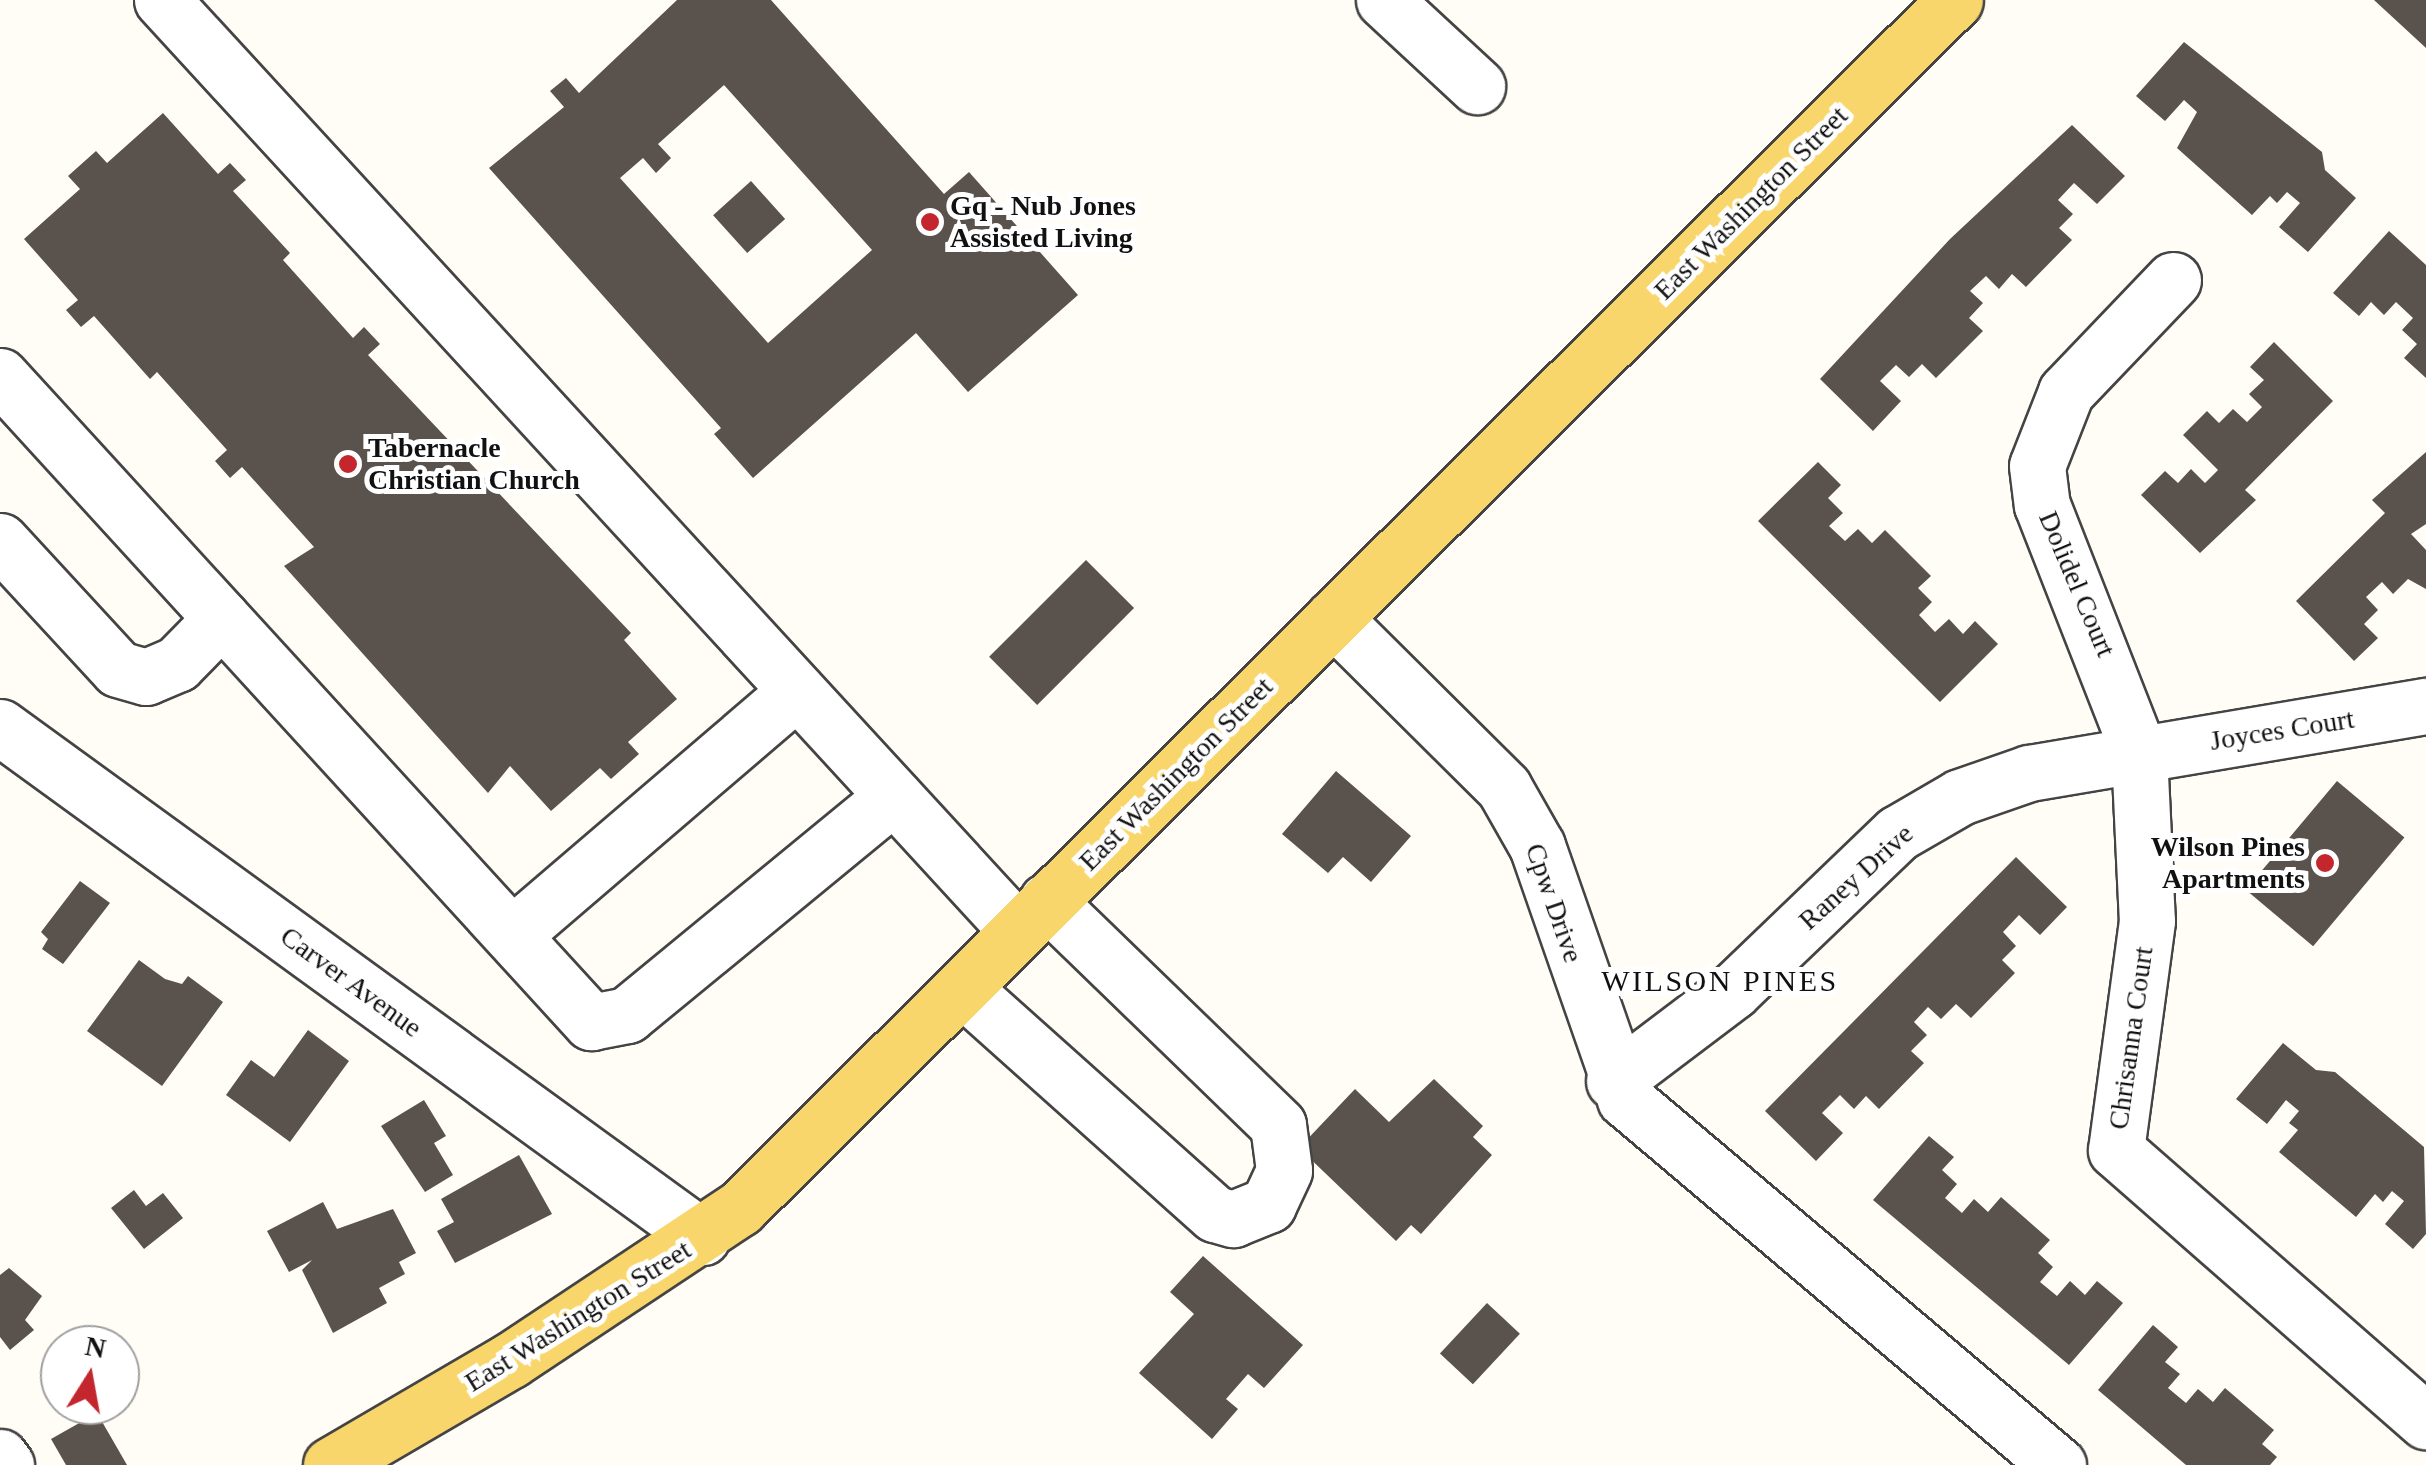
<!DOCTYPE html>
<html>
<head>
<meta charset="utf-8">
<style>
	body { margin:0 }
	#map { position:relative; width:2426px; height:1465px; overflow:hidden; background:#fffdf5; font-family:Georgia,serif }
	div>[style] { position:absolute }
	.building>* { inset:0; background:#5a524d; transform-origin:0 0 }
	.roads { filter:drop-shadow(2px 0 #444) drop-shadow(-2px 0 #444) drop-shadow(0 2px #444) drop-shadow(0 -2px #444) }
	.minor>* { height:55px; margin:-27.5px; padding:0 27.5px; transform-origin:27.5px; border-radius:27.5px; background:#fff }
	.major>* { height:55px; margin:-27.5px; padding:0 27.5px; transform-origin:27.5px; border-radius:27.5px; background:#f9d66b }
	.dots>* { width:28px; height:28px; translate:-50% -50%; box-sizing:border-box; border:5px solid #fff; border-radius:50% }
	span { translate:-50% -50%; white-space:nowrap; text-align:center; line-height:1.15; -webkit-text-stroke:10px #fff; paint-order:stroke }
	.street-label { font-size:28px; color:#111 }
	.poi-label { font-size:28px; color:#111; font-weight:700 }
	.left { translate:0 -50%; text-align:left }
	.right { translate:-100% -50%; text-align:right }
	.neighbourhood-label { font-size:30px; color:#111; letter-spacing:2.5px }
	.north { position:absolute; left:40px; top:1325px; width:100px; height:100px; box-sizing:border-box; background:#fff; border:2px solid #a0a0a0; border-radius:50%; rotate:11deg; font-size:28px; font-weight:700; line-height:40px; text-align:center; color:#111 }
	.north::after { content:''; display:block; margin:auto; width:35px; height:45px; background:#c4262e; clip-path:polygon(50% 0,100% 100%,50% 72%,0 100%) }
</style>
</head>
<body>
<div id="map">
	<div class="building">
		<div style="clip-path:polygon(evenodd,677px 0,771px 0,944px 194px,969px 172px,1078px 295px,968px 392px,916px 333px,753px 478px,714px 434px,721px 428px,489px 168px,564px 107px,550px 91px,566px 78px,579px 93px,677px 0,724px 85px,872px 250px,768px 343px,620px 178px,643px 158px,656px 173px,671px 158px,658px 144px,724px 85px)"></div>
		<div style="clip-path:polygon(2374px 0,2426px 0,2426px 48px)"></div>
		<div style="clip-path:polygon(2184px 42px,2322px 152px,2325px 170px,2356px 198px,2308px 252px,2279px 227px,2300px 203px,2287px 192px,2277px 203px,2270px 196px,2252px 215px,2177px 148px,2197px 112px,2184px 100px,2165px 121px,2136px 96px)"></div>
		<div style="clip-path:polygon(163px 113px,218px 174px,230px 163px,246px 180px,233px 191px,290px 253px,283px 260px,353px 338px,364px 327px,380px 344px,368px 355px,631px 633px,624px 640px,677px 699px,628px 742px,639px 754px,611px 779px,600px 768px,551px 811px,510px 766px,488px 793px,284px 566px,314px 547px,242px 467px,230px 478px,215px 461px,227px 450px,157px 372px,150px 379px,94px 316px,81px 327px,66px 310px,78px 300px,24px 239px,80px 189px,68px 176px,96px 151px,107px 163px)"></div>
		<div style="clip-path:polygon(2072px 125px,2125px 176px,2097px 204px,2074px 183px,2058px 200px,2073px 214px,2059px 228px,2072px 240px,2026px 287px,2012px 274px,1999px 289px,1986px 276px,1970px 291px,1983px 303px,1969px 318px,1983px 331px,1936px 378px,1922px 364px,1909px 377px,1896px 365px,1880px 381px,1901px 401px,1873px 431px,1820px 379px,1950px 239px)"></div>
		<div style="left:751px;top:181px;width:51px;height:51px;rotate:48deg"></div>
		<div style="clip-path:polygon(2389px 231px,2426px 265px,2426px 378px,2404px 358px,2417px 344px,2402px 330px,2413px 318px,2396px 302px,2384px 315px,2371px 302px,2359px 316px,2333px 293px)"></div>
		<div style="clip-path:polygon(2274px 342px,2333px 401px,2245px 490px,2256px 500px,2200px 553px,2141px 495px,2165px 471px,2178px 483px,2191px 469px,2205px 483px,2218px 470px,2183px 435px,2207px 411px,2219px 423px,2233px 409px,2247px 422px,2262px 407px,2249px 394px,2264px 380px,2250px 367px)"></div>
		<div style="clip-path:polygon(2426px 452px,2426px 524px,2411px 534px,2426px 550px,2426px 589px,2408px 579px,2393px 594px,2382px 582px,2366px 597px,2378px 610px,2364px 624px,2378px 638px,2354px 661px,2296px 601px,2385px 513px,2372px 500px)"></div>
		<div style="clip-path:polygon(1818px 462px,1841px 485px,1828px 498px,1843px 513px,1829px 526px,1845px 541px,1858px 529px,1872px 543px,1885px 530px,1931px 576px,1918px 588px,1932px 602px,1919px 615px,1935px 632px,1949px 619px,1963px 634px,1975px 621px,1998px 644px,1940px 702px,1758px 521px)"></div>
		<div style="left:1086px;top:560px;width:68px;height:137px;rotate:45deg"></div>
		<div style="clip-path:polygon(1336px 771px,1411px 836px,1371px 882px,1343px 857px,1328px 873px,1282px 834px)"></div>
		<div style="left:2337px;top:781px;width:88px;height:142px;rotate:40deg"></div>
		<div style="clip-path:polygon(2016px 857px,2067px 907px,2040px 935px,2019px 915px,2003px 932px,2016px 946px,2002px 960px,2015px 973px,1971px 1018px,1956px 1004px,1941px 1019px,1928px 1007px,1914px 1022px,1927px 1035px,1911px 1051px,1924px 1063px,1879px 1109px,1866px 1096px,1854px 1109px,1840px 1095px,1822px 1113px,1843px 1133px,1816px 1161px,1765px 1111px)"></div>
		<div style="clip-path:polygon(80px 881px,110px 903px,63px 964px,42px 949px,48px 939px,41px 932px)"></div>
		<div style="clip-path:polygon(139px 960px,165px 979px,182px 984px,188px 976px,223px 1002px,162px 1086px,87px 1031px)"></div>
		<div style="clip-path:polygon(308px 1030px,349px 1061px,290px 1142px,226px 1095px,251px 1060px,274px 1077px)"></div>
		<div style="clip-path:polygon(2283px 1043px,2316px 1070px,2335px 1072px,2424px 1147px,2426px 1234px,2413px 1249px,2385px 1224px,2404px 1201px,2392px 1191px,2383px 1202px,2375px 1194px,2356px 1217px,2279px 1152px,2298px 1130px,2289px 1123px,2299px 1111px,2286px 1100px,2267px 1124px,2236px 1099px)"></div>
		<div style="clip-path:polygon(1434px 1079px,1483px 1126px,1473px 1137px,1492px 1155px,1421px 1234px,1411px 1225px,1396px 1241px,1299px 1148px,1355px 1089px,1389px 1122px)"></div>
		<div style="clip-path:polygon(424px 1100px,446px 1136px,434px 1143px,453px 1175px,425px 1192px,381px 1126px)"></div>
		<div style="clip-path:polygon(1929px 1136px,1954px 1157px,1942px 1170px,1957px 1184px,1945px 1198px,1962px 1213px,1974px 1199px,1988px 1212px,2001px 1197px,2050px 1240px,2038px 1253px,2053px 1267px,2040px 1282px,2057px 1296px,2070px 1281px,2085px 1295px,2097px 1281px,2123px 1303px,2069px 1365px,1873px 1200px)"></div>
		<div style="clip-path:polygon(519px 1155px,552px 1214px,455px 1263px,437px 1231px,454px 1222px,441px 1199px)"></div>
		<div style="clip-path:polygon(134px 1190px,146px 1206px,163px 1193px,183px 1218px,144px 1249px,111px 1208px)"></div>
		<div style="clip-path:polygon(323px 1202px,337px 1229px,393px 1209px,416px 1253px,399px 1262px,405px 1274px,379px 1288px,387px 1303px,333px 1333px,302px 1270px,312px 1260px,289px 1272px,267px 1231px)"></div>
		<div style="clip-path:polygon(1203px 1256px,1303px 1345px,1264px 1388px,1248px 1374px,1226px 1399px,1238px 1409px,1212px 1439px,1139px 1373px,1194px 1314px,1170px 1292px)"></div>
		<div style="clip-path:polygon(9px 1268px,42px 1296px,25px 1320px,34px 1330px,10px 1350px,0 1337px,0 1275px)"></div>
		<div style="left:1487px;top:1303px;width:45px;height:69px;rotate:43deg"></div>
		<div style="clip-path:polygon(2153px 1325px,2178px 1347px,2165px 1362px,2180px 1374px,2168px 1388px,2186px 1403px,2198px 1389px,2213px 1402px,2225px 1388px,2274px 1430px,2262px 1444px,2277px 1457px,2270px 1465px,2186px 1465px,2098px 1390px)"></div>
		<div style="clip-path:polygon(97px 1413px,127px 1465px,66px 1465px,51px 1439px)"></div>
	</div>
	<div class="roads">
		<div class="minor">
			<div style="left:162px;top:0;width:1263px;rotate:47.41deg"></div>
			<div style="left:1384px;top:0;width:127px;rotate:42.8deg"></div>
			<div style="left:2173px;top:280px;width:155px;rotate:133.7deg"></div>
			<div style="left:2066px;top:392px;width:79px;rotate:111.4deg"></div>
			<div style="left:2037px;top:466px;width:39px;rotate:83deg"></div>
			<div style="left:2042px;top:505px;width:266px;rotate:68.6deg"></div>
			<div style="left:2139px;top:753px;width:168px;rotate:87.3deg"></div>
			<div style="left:2147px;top:921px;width:231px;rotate:97.7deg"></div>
			<div style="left:2116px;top:1150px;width:412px;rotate:41.2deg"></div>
			<div style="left:0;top:376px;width:876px;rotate:47.55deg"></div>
			<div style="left:591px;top:1022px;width:37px;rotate:-11deg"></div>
			<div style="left:627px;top:1015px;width:345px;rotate:-39.4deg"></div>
			<div style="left:0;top:541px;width:174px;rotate:47.3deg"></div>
			<div style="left:118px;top:669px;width:29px;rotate:16deg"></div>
			<div style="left:146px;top:677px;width:34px;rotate:-23deg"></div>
			<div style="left:177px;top:664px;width:64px;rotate:-45.6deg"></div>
			<div style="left:1333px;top:618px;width:241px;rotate:44.8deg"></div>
			<div style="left:1504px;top:788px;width:67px;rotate:60.4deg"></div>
			<div style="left:1537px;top:846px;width:268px;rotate:70.8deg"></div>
			<div style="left:1625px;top:1099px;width:567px;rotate:40.21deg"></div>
			<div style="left:0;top:727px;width:868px;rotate:36deg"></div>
			<div style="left:512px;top:935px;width:375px;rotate:-40.6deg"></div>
			<div style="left:962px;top:988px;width:339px;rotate:41.8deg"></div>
			<div style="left:1215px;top:1214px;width:19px;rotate:16deg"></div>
			<div style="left:1233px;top:1219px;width:38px;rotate:-22deg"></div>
			<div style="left:1268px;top:1205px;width:38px;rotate:-65deg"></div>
			<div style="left:1284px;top:1170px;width:45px;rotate:-97.6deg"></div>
			<div style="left:1278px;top:1125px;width:322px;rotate:-135.9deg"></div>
			<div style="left:1614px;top:1081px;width:149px;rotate:-37.1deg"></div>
			<div style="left:1733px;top:991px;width:228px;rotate:-43.8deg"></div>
			<div style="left:1898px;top:833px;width:72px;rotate:-30.1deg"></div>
			<div style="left:1960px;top:797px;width:73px;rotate:-19.2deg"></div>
			<div style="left:2029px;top:773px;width:403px;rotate:-9.6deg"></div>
			<div style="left:0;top:1457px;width:10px;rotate:53deg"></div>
		</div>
		<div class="major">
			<div style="left:331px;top:1465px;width:208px;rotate:-30.3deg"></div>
			<div style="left:511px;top:1360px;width:275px;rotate:-33.6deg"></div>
			<div style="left:740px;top:1208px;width:1713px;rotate:-44.83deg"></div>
		</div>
	</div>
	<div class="dots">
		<div style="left:930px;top:222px;background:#c4262e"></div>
		<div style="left:348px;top:464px;background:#c4262e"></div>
		<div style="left:2325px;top:863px;background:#c4262e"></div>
	</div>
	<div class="street-label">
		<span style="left:1751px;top:203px;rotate:-45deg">East Washington Street</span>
		<span style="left:2077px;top:584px;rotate:67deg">Dolidel Court</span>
		<span style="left:2282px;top:730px;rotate:-9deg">Joyces Court</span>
		<span style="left:1176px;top:774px;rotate:-45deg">East Washington Street</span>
		<span style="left:1856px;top:877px;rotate:-42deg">Raney Drive</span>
		<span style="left:1554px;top:903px;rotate:71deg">Cpw Drive</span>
		<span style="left:351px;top:982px;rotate:36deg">Carver Avenue</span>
		<span style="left:2131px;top:1038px;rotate:-82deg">Chrisanna Court</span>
		<span style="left:578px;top:1316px;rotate:-32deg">East Washington Street</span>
	</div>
	<div class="poi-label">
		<span class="left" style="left:950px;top:222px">Gq - Nub Jones<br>Assisted Living</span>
		<span class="left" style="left:368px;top:464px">Tabernacle<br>Christian Church</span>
		<span class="right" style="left:2305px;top:863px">Wilson Pines<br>Apartments</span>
	</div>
	<div class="neighbourhood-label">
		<span style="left:1720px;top:981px">WILSON PINES</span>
	</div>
	<div class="north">N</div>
</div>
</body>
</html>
